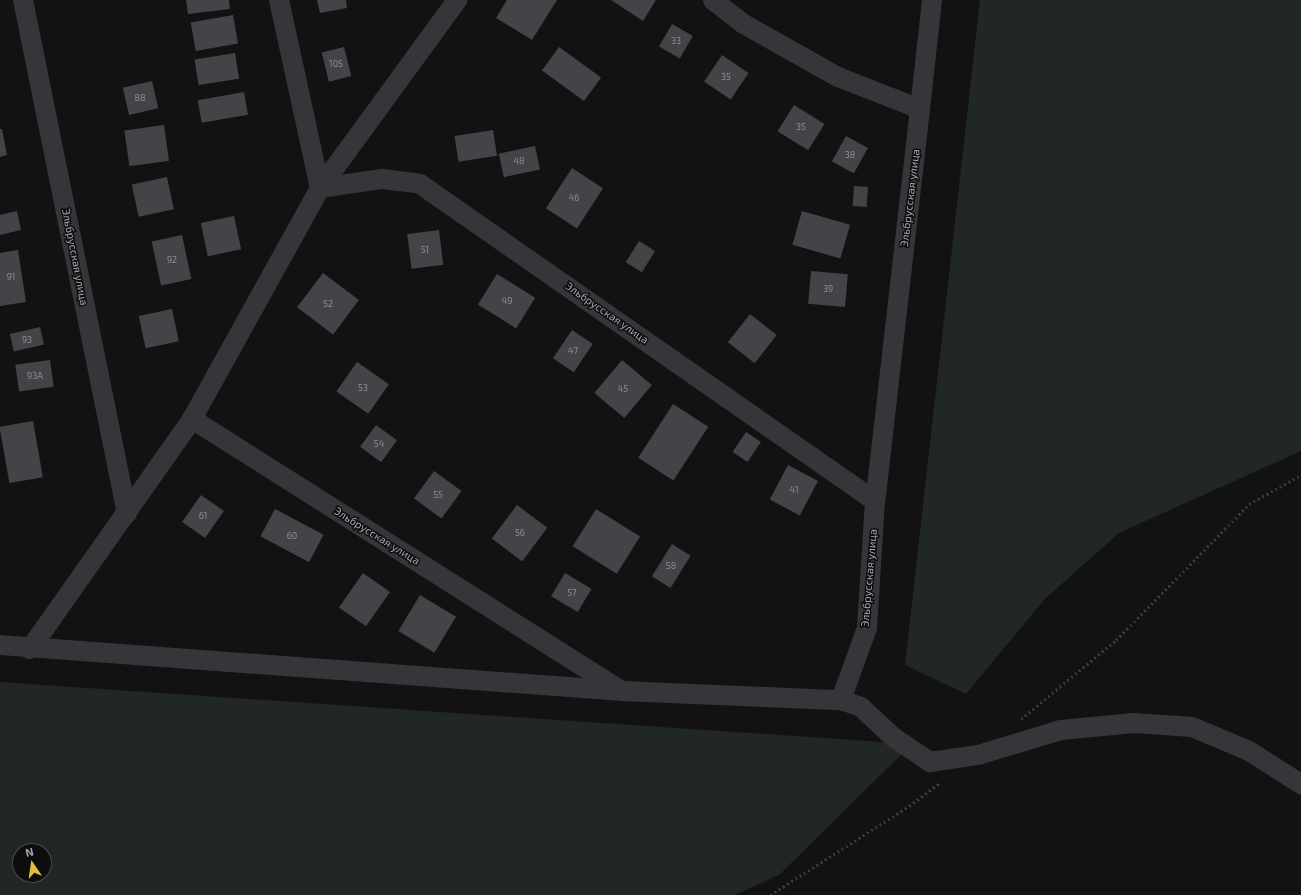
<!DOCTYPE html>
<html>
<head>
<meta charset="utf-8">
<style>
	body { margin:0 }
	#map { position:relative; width:1301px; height:895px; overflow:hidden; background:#121213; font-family:"Exo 2",sans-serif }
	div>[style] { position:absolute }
	.green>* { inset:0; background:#212722 }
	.building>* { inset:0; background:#444448; transform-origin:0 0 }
	.path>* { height:2.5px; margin-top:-1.25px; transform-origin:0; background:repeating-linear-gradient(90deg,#393a3f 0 2px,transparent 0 5px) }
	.minor>* { height:20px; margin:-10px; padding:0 10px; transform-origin:10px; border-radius:10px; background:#35353a }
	span { translate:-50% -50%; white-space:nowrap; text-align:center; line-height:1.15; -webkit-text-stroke:3px #0d0d0e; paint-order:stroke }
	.number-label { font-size:9px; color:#8d8e98 }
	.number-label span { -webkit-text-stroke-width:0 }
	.street-label { font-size:11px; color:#a5a7b2 }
	.north { position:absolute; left:12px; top:843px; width:40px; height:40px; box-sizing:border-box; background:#0d0d0e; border:1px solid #4a4b50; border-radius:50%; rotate:347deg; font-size:11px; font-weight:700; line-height:16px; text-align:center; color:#a5a7b2 }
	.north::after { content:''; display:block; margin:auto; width:14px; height:18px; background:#dfbf3d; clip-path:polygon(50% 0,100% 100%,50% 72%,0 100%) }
</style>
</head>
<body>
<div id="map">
	<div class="green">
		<div style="clip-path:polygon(980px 0,1301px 0,1301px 451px,1119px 533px,1045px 599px,966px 694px,905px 665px)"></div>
		<div style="clip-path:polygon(evenodd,0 682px,912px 744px,779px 875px,735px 895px,0 895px,0 682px,20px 851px,44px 851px,44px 875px,20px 875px,20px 851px)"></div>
	</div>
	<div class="building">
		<div style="clip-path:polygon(186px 0,229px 0,230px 9px,188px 14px)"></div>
		<div style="clip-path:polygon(317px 0,346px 0,347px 8px,320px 13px)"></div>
		<div style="clip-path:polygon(507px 0,557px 0,532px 40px,496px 18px)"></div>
		<div style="clip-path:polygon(611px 0,656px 0,643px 21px)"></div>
		<div style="left:233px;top:15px;width:29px;height:43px;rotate:80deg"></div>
		<div style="left:672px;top:24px;width:24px;height:26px;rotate:30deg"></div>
		<div style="left:344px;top:47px;width:30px;height:23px;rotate:76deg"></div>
		<div style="left:559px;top:47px;width:52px;height:29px;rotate:36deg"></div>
		<div style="left:235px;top:53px;width:26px;height:41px;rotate:81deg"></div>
		<div style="left:722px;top:55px;width:32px;height:32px;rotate:34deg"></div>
		<div style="left:152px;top:81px;width:28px;height:30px;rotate:77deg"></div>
		<div style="left:244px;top:92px;width:23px;height:47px;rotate:80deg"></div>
		<div style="left:794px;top:105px;width:36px;height:31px;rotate:32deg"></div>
		<div style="left:164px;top:125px;width:36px;height:40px;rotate:82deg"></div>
		<div style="clip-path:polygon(0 129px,2px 129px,7px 155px,0 157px)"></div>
		<div style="left:493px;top:130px;width:26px;height:39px;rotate:81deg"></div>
		<div style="left:846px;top:136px;width:25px;height:29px;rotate:29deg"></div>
		<div style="left:535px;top:146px;width:24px;height:37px;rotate:78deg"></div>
		<div style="left:572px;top:168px;width:37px;height:48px;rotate:33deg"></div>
		<div style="left:167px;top:177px;width:33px;height:36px;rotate:78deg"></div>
		<div style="left:854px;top:186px;width:14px;height:20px;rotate:4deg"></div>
		<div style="clip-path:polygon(17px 211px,21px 230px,0 235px,0 215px)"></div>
		<div style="left:802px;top:211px;width:50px;height:35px;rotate:16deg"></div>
		<div style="left:234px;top:216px;width:34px;height:34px;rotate:78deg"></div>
		<div style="left:439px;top:230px;width:35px;height:32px;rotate:83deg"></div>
		<div style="left:182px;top:235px;width:45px;height:31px;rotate:78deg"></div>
		<div style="left:639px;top:241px;width:19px;height:25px;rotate:32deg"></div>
		<div style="clip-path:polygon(18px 250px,26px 302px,0 306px,0 253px)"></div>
		<div style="left:811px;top:271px;width:37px;height:33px;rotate:5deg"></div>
		<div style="left:323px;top:273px;width:45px;height:43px;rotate:37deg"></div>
		<div style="left:497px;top:274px;width:45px;height:36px;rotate:32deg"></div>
		<div style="left:172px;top:309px;width:33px;height:34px;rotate:78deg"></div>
		<div style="left:750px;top:314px;width:34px;height:36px;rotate:38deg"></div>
		<div style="left:40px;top:327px;width:18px;height:31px;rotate:77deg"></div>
		<div style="left:572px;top:330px;width:25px;height:34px;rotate:34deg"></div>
		<div style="left:50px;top:360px;width:27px;height:35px;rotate:82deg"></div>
		<div style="left:622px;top:360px;width:39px;height:43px;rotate:40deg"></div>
		<div style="left:357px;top:362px;width:39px;height:36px;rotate:35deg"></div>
		<div style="left:673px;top:404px;width:42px;height:64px;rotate:33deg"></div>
		<div style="left:33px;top:421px;width:57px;height:34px;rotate:80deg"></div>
		<div style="left:376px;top:425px;width:26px;height:27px;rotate:36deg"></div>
		<div style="left:746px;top:432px;width:18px;height:24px;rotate:34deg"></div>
		<div style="left:788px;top:465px;width:34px;height:39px;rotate:28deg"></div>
		<div style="left:434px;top:471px;width:34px;height:34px;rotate:36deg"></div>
		<div style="left:201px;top:495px;width:28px;height:33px;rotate:35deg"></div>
		<div style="left:517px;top:505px;width:38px;height:42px;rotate:37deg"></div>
		<div style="left:275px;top:509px;width:55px;height:31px;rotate:28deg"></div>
		<div style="left:596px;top:509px;width:52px;height:44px;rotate:32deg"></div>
		<div style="left:672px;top:544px;width:22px;height:38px;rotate:32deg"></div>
		<div style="left:363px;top:573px;width:33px;height:42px;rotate:35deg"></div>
		<div style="left:565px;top:573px;width:31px;height:27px;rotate:31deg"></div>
		<div style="left:420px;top:595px;width:42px;height:42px;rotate:31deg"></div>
	</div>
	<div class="path">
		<div style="left:1021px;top:719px;width:124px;rotate:-39.7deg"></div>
		<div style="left:1116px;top:640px;width:190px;rotate:-45.6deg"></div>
		<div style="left:1249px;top:504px;width:60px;rotate:-29.1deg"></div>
		<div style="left:770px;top:895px;width:165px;rotate:-32.6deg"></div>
		<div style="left:909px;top:806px;width:39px;rotate:-37deg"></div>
	</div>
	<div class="minor">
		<div style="left:23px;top:0;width:524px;rotate:78.56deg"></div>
		<div style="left:279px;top:0;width:192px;rotate:77.7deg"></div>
		<div style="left:320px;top:188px;width:63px;rotate:-8.3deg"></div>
		<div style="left:382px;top:179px;width:38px;rotate:7deg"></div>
		<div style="left:420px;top:184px;width:555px;rotate:34.87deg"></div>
		<div style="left:713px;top:0;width:37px;rotate:38deg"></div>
		<div style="left:742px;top:23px;width:110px;rotate:29.4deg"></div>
		<div style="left:838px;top:77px;width:88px;rotate:21.3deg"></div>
		<div style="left:920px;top:109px;width:395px;rotate:96.5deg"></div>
		<div style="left:875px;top:501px;width:127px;rotate:93.6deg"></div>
		<div style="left:867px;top:628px;width:77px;rotate:109.9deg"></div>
		<div style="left:920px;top:109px;width:110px;rotate:-83.7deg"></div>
		<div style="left:192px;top:419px;width:507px;rotate:32.34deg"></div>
		<div style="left:0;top:645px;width:624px;rotate:4.23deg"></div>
		<div style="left:622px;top:691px;width:219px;rotate:2.4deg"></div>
		<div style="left:841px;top:700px;width:21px;rotate:19deg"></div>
		<div style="left:861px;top:707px;width:44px;rotate:43.2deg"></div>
		<div style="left:893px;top:737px;width:45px;rotate:34deg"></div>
		<div style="left:930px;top:762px;width:49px;rotate:-8.3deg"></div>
		<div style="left:978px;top:755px;width:87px;rotate:-16.8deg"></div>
		<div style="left:1061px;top:730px;width:73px;rotate:-5.5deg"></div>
		<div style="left:1134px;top:723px;width:58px;rotate:3.9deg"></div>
		<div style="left:1192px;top:727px;width:62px;rotate:22.8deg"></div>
		<div style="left:1249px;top:751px;width:62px;rotate:32.4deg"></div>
		<div style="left:30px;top:649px;width:281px;rotate:-54.8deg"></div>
		<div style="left:192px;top:419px;width:264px;rotate:-61deg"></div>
		<div style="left:320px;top:188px;width:233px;rotate:-53.9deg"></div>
	</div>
	<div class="number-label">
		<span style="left:676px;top:41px">33</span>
		<span style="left:336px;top:64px">105</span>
		<span style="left:726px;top:77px">35</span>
		<span style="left:140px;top:98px">88</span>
		<span style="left:801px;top:127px">35</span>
		<span style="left:850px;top:155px">38</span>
		<span style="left:519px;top:161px">48</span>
		<span style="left:574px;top:198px">46</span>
		<span style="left:425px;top:250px">51</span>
		<span style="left:172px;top:260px">92</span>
		<span style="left:11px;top:277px">91</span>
		<span style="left:828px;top:289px">39</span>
		<span style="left:507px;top:301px">49</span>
		<span style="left:328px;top:304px">52</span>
		<span style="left:27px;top:340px">93</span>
		<span style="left:573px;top:351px">47</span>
		<span style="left:35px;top:376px">93А</span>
		<span style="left:363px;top:388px">53</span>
		<span style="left:623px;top:389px">45</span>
		<span style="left:379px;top:444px">54</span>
		<span style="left:794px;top:490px">41</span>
		<span style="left:438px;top:495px">55</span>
		<span style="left:203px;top:516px">61</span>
		<span style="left:520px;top:533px">56</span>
		<span style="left:292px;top:536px">60</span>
		<span style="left:671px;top:566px">58</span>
		<span style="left:572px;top:593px">57</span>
	</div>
	<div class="street-label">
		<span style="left:910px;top:198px;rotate:-83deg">Эльбрусская улица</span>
		<span style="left:75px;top:257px;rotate:79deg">Эльбрусская улица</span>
		<span style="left:607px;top:313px;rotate:35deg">Эльбрусская улица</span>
		<span style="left:377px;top:536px;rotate:32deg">Эльбрусская улица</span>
		<span style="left:869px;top:578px;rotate:-85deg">Эльбрусская улица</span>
	</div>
	<div class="north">N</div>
</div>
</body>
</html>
